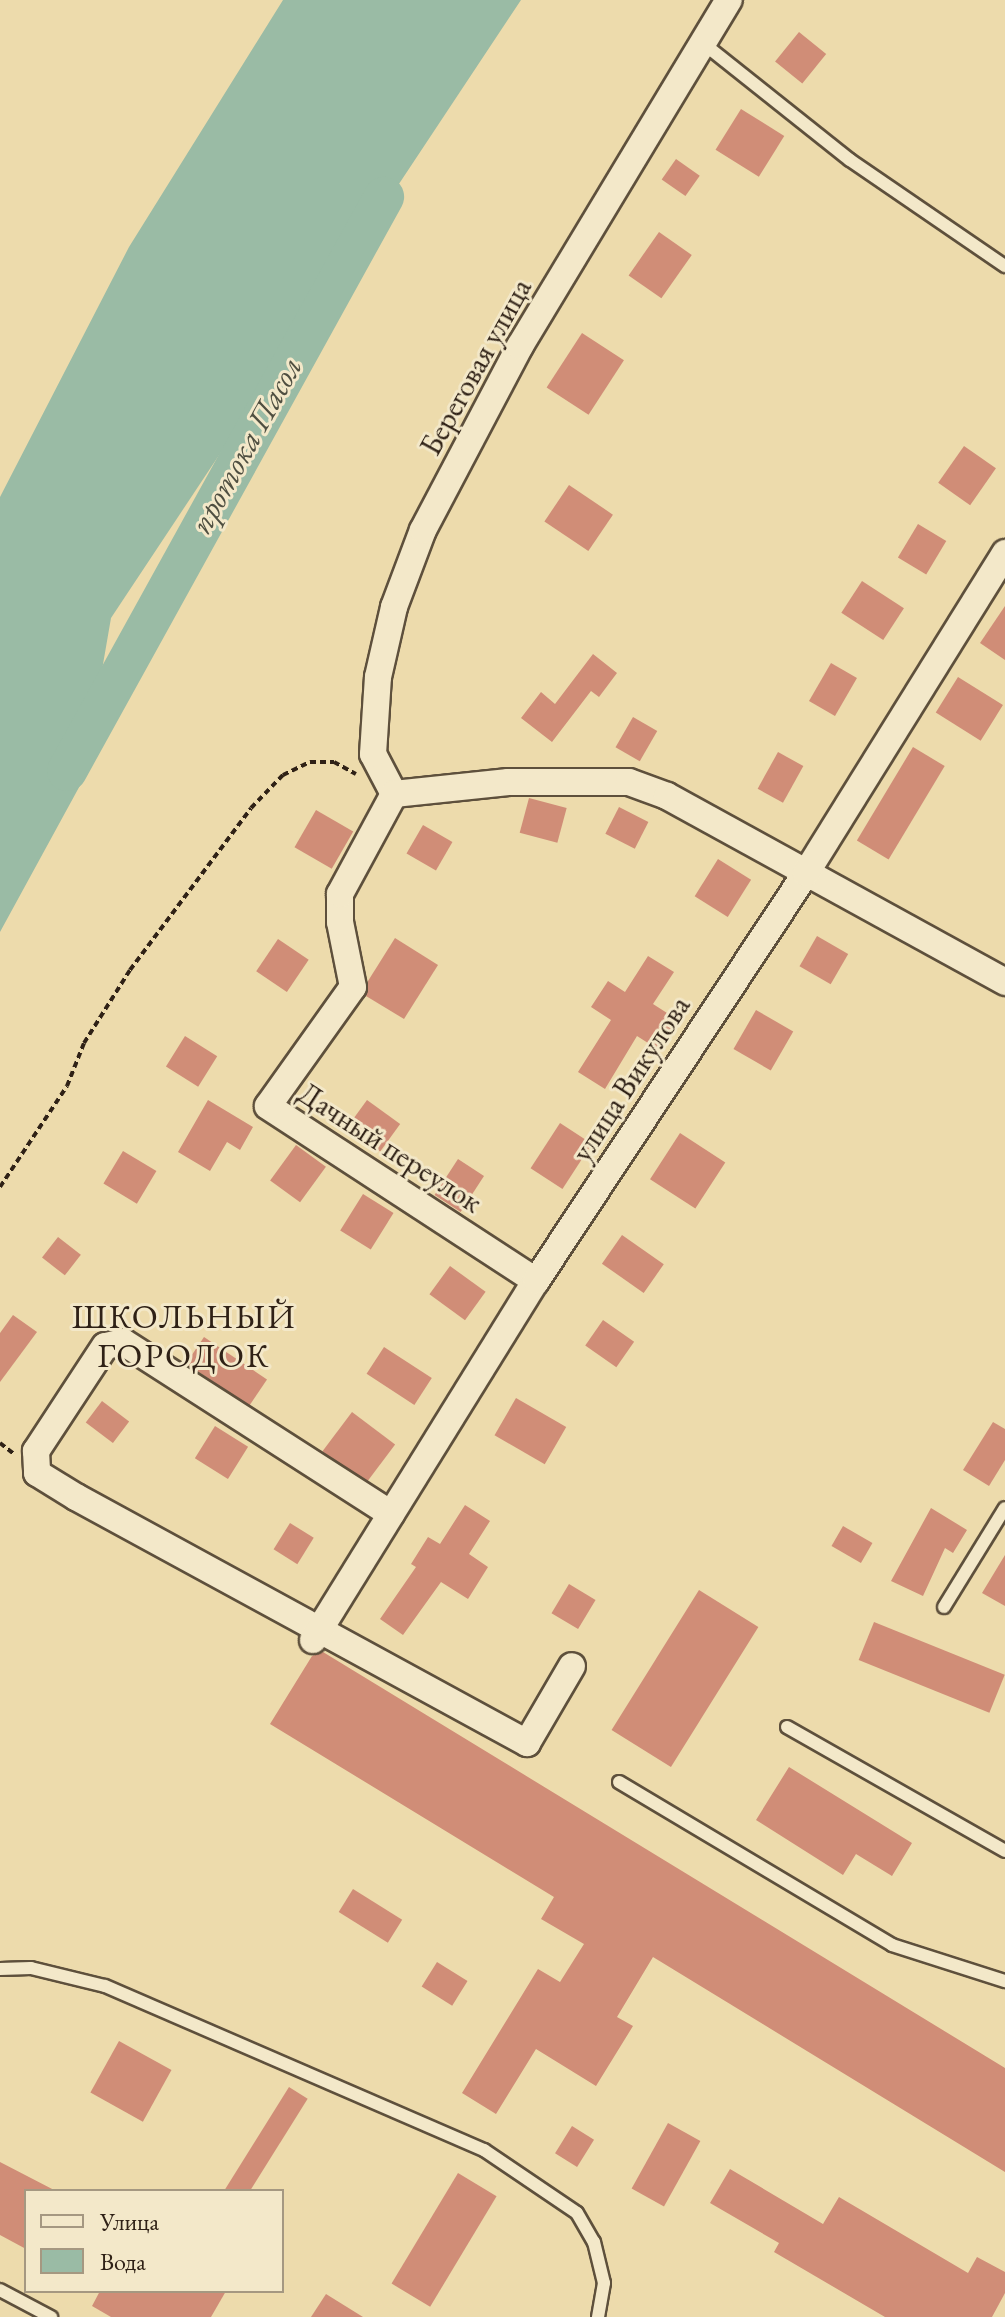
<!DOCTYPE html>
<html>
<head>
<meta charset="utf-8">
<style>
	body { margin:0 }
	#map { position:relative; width:1005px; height:2317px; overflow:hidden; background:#eddbac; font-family:"EB Garamond",serif }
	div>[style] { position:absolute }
	.water>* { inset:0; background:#9abba5 }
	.river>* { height:40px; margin:-20px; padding:0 20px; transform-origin:20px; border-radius:20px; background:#9abba5 }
	.building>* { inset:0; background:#d08d77; transform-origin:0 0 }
	.path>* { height:4px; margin-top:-2px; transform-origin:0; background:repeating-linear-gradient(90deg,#2f2116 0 6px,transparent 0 10px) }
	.roads { filter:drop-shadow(2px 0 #5e503c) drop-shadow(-2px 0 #5e503c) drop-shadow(0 2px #5e503c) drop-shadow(0 -2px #5e503c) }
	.lane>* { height:12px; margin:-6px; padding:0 6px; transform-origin:6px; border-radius:6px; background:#f3e8c9 }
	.street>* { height:26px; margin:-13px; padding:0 13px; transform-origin:13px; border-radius:13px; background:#f3e8c9 }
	span { translate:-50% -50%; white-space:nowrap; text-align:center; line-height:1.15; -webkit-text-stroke:6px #f3e8c9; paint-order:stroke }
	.street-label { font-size:30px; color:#2f2116 }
	.water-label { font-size:32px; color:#4f4f41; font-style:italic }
	.quarter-label { font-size:34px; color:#2f2116; letter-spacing:2px }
	.legend { position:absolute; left:24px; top:2189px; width:260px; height:104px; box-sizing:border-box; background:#f3e8c9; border:2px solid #a59881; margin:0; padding:10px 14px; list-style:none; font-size:24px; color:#2f2116 }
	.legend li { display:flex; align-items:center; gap:16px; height:40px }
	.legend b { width:40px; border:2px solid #a59881 }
</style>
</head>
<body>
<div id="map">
	<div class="water">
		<div style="clip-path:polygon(283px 0,521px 0,111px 618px,83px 780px,0 932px,0 497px,129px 247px)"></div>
	</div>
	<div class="river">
		<div style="left:67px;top:771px;width:656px;rotate:-61.09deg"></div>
	</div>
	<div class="building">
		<div style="left:799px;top:32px;width:35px;height:38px;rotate:39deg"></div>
		<div style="left:741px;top:109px;width:51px;height:48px;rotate:32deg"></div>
		<div style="left:676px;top:159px;width:29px;height:25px;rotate:35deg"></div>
		<div style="left:659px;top:232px;width:40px;height:53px;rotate:35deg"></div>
		<div style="left:582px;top:333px;width:50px;height:65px;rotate:33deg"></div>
		<div style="left:964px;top:446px;width:39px;height:45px;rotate:35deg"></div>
		<div style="left:569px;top:485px;width:53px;height:44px;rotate:34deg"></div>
		<div style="left:918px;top:524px;width:33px;height:39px;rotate:31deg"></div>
		<div style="left:862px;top:581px;width:50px;height:38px;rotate:33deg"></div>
		<div style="clip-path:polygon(1005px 606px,1005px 660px,980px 643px)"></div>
		<div style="clip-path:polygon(593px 654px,617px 673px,599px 697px,591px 691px,552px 742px,521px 718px,541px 692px,555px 704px)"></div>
		<div style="left:831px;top:663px;width:30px;height:44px;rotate:30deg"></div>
		<div style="left:958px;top:677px;width:53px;height:42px;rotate:32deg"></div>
		<div style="left:633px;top:717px;width:28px;height:35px;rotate:30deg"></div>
		<div style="left:913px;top:747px;width:37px;height:109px;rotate:31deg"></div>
		<div style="left:778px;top:752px;width:29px;height:42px;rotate:29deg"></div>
		<div style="left:529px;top:798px;width:39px;height:36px;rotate:15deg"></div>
		<div style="left:619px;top:807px;width:33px;height:30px;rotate:27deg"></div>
		<div style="left:316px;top:810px;width:43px;height:43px;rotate:30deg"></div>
		<div style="left:423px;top:825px;width:34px;height:33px;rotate:30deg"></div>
		<div style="left:718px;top:859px;width:39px;height:44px;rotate:32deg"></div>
		<div style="left:817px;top:936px;width:36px;height:35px;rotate:30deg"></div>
		<div style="clip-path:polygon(395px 938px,438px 965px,404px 1019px,366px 996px,368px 981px)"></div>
		<div style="left:278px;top:939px;width:37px;height:39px;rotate:34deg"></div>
		<div style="clip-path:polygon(648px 956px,674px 972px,653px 1004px,678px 1020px,659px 1050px,637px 1036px,605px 1089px,578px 1072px,611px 1020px,591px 1007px,608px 981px,625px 992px)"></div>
		<div style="left:756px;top:1010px;width:43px;height:45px;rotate:30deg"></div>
		<div style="left:185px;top:1036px;width:38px;height:36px;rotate:32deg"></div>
		<div style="clip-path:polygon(208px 1100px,253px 1127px,240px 1150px,227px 1142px,210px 1171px,178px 1152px)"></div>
		<div style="left:367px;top:1100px;width:41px;height:34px;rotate:36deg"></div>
		<div style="left:560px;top:1123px;width:38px;height:54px;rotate:33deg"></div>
		<div style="left:680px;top:1133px;width:54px;height:55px;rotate:33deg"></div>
		<div style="left:296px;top:1145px;width:37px;height:44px;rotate:36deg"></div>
		<div style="left:123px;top:1151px;width:39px;height:38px;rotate:31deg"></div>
		<div style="left:458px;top:1159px;width:31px;height:43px;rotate:33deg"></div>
		<div style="left:363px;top:1194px;width:36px;height:43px;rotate:32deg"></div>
		<div style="left:622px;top:1235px;width:51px;height:35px;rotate:35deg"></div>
		<div style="left:58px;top:1237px;width:29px;height:26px;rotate:38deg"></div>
		<div style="left:450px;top:1266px;width:44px;height:35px;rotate:36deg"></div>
		<div style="clip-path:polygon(13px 1315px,37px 1332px,0 1382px,0 1333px)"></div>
		<div style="left:603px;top:1320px;width:38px;height:31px;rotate:35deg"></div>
		<div style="left:204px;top:1337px;width:76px;height:32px;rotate:34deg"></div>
		<div style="left:384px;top:1347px;width:57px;height:32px;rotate:33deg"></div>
		<div style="left:516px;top:1398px;width:58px;height:43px;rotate:30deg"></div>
		<div style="left:102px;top:1401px;width:34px;height:27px;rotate:37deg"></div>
		<div style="left:352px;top:1412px;width:54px;height:49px;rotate:37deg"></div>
		<div style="clip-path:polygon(993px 1422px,1005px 1429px,1005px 1460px,989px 1486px,963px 1470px)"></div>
		<div style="left:215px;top:1426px;width:39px;height:38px;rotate:32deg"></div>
		<div style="clip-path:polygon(465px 1505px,490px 1521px,469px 1554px,488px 1567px,468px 1599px,441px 1582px,403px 1635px,380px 1619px,416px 1567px,411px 1564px,428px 1537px,440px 1544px)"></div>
		<div style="clip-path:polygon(931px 1508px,967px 1530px,953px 1553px,945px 1548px,923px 1596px,891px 1581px)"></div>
		<div style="left:290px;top:1523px;width:28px;height:31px;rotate:32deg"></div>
		<div style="left:843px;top:1526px;width:34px;height:23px;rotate:30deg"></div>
		<div style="clip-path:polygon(1005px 1555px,1005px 1606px,982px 1593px)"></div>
		<div style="left:569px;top:1584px;width:31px;height:34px;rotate:31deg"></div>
		<div style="left:699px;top:1590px;width:70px;height:165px;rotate:32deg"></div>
		<div style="left:874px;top:1622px;width:141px;height:41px;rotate:22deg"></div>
		<div style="clip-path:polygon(323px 1652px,1005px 2068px,1005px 2172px,653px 1957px,617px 2017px,633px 2026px,596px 2086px,536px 2049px,496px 2114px,462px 2093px,538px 1969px,560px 1982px,584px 1944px,541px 1919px,554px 1897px,270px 1724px,312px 1656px)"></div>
		<div style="clip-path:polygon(789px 1767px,912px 1843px,892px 1876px,856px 1854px,843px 1875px,756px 1820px)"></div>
		<div style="left:353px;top:1889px;width:58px;height:27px;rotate:32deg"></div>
		<div style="left:437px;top:1962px;width:36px;height:29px;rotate:32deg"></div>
		<div style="left:119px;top:2041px;width:60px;height:59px;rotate:29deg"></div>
		<div style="left:289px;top:2087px;width:22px;height:123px;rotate:32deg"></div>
		<div style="left:668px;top:2123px;width:37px;height:75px;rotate:29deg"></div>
		<div style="left:572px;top:2126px;width:26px;height:32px;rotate:32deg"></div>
		<div style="clip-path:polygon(0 2162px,56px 2191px,26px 2191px,26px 2249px,0 2235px)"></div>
		<div style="clip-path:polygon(730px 2169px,823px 2224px,839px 2197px,968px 2273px,977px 2257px,1005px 2272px,1005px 2293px,992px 2317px,885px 2317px,774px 2252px,779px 2243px,710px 2203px)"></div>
		<div style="left:458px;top:2173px;width:45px;height:129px;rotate:31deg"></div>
		<div style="clip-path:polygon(100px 2291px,226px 2291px,211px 2317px,111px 2317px,92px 2306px)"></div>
		<div style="clip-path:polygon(326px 2294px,363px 2317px,311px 2317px)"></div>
	</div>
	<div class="path">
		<div style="left:0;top:1187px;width:121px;rotate:-56.4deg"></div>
		<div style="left:67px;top:1086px;width:46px;rotate:-68.4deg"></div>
		<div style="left:84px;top:1043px;width:86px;rotate:-57.8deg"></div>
		<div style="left:130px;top:970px;width:202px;rotate:-53.2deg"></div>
		<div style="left:251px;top:808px;width:46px;rotate:-45.9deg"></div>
		<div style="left:283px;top:775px;width:30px;rotate:-26deg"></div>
		<div style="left:310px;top:762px;width:24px"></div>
		<div style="left:334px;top:762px;width:25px;rotate:29deg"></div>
		<div style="left:0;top:1443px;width:18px;rotate:38deg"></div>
	</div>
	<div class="roads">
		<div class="lane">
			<div style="left:704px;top:44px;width:186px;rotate:38.5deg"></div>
			<div style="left:850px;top:160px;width:188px;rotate:34.4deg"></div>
			<div style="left:944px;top:1607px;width:116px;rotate:-58.4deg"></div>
			<div style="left:787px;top:1727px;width:251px;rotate:29.6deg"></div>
			<div style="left:619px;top:1782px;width:318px;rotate:30.8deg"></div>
			<div style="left:892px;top:1945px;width:119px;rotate:17.7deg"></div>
			<div style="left:0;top:1969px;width:31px;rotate:-2deg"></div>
			<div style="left:31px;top:1968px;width:76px;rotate:13.7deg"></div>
			<div style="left:105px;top:1986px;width:413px;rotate:23.4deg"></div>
			<div style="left:484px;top:2150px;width:112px;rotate:34.1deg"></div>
			<div style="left:577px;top:2213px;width:34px;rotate:60deg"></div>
			<div style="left:594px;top:2242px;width:42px;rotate:76.3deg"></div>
			<div style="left:604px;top:2283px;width:35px;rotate:100deg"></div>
			<div style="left:0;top:2290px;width:58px;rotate:27.9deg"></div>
		</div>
		<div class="street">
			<div style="left:394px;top:794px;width:45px;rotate:-117.7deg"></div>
			<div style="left:373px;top:754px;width:77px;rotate:-86.3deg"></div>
			<div style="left:378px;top:677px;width:72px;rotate:-77.1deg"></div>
			<div style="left:394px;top:607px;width:82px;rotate:-69.4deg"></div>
			<div style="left:423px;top:530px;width:208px;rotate:-62.2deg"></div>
			<div style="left:520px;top:346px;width:404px;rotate:-58.9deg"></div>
			<div style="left:536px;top:1281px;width:320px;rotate:-146.9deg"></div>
			<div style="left:268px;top:1106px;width:146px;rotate:-54.5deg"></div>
			<div style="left:353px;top:987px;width:66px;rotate:-101.3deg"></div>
			<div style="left:340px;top:922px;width:28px;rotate:-90deg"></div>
			<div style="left:340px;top:894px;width:114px;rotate:-61.6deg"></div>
			<div style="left:394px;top:794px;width:115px;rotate:-6deg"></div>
			<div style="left:508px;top:782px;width:121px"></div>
			<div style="left:629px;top:782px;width:40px;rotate:20.2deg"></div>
			<div style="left:667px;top:796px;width:386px;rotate:28.8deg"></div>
			<div style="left:391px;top:1514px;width:318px;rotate:-147.3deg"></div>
			<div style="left:123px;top:1342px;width:18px;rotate:167deg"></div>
			<div style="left:105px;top:1346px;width:126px;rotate:123.3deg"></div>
			<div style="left:36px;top:1451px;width:22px;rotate:87deg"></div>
			<div style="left:37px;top:1473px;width:46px;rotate:31.6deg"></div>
			<div style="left:76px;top:1497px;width:514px;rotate:28.61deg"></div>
			<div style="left:527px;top:1743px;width:89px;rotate:-59.7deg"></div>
			<div style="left:313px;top:1640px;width:423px;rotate:-58.2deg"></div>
			<div style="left:536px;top:1281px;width:489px;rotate:-56.5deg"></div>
			<div style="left:806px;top:873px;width:377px;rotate:-58.1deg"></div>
		</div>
	</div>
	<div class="street-label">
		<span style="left:476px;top:367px;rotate:-61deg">Береговая улица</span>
		<span style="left:631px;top:1079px;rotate:-57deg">улица Викулова</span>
		<span style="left:390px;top:1148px;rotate:33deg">Дачный переулок</span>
	</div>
	<div class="water-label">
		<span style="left:246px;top:445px;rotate:-61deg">протока Пасол</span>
	</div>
	<div class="quarter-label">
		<span style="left:184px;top:1336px">ШКОЛЬНЫЙ<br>ГОРОДОК</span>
	</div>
	<ul class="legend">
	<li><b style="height:10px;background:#f3e8c9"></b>Улица</li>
	<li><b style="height:22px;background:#9abba5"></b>Вода</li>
	</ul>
</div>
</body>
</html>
